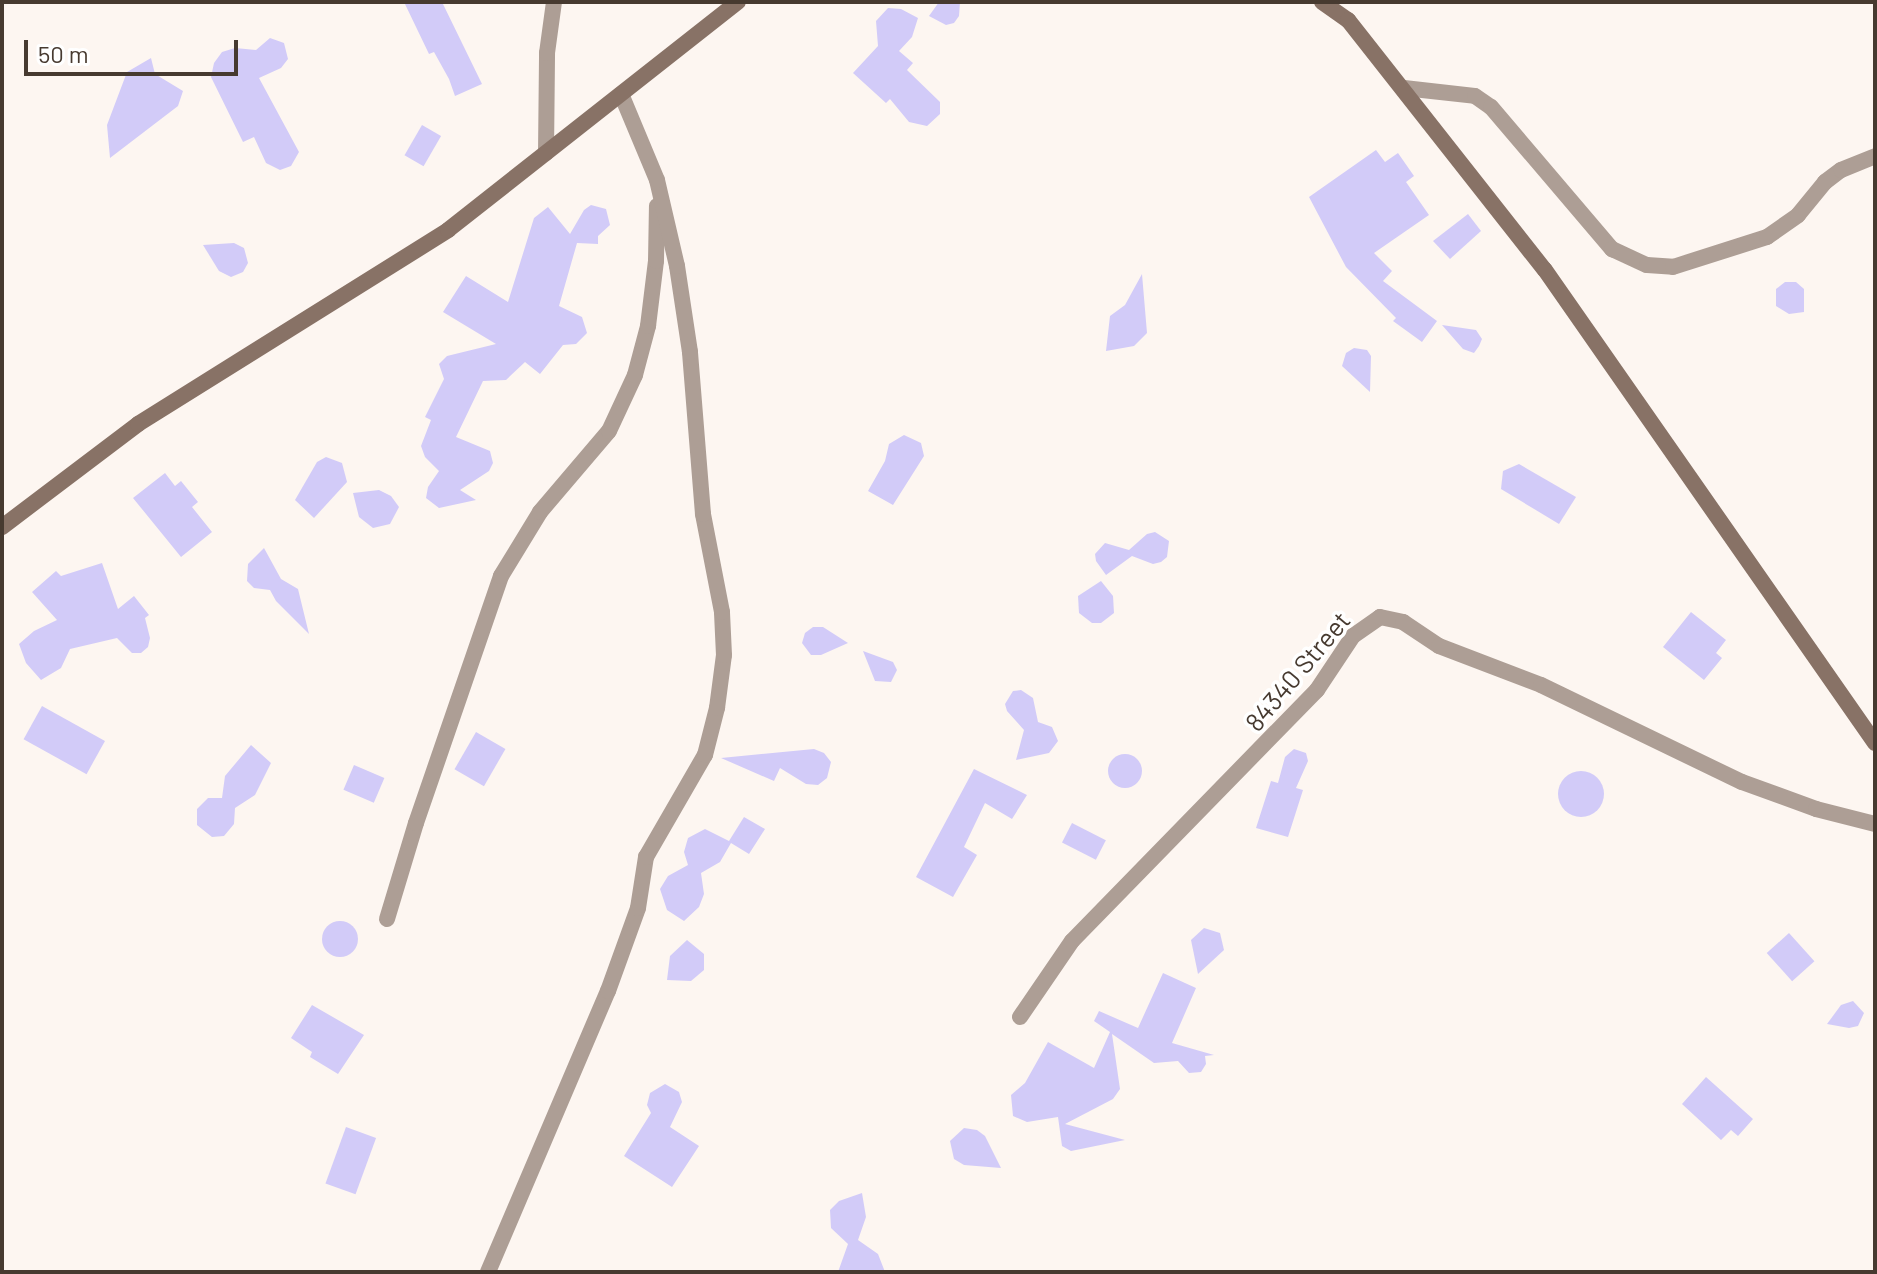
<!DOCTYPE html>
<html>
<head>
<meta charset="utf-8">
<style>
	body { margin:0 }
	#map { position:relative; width:1877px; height:1274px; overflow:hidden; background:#fdf6f1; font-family:Barlow,sans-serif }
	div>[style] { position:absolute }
	.building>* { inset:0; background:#d2cbf8; transform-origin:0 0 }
	.round { border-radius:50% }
	.street>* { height:16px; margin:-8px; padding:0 8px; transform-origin:8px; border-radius:8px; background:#ad9e95 }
	.secondary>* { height:16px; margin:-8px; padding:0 8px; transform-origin:8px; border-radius:8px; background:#887266 }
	span { translate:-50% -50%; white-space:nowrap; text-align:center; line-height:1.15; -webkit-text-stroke:7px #fff; paint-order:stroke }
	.street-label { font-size:26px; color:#473a30 }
	.frame { position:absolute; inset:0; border:4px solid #473a30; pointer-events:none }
	.scale { position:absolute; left:24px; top:40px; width:214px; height:36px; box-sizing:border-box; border:4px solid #473a30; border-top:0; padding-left:10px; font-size:24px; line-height:28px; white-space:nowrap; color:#473a30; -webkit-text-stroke:6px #fff; paint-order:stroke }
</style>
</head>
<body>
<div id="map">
	<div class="building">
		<div style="clip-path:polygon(404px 2px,442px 2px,482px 84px,455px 96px,449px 79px,434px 52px,429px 54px)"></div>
		<div style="clip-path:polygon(939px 2px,960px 2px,959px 16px,954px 23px,946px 25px,929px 16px)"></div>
		<div style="clip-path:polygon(888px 8px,901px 9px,918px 18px,912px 37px,899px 51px,913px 63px,907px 70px,940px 102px,940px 114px,927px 126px,909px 122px,890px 99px,886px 103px,853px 73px,878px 46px,876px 21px)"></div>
		<div style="clip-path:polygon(270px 38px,284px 43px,288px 59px,281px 68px,259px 78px,299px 152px,291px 166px,280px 170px,266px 163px,254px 137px,243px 142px,211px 77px,214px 63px,222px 52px,235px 48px,256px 50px)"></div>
		<div style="clip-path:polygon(151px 58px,155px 74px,183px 91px,178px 106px,110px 158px,107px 125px,127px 72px)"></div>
		<div style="left:422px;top:125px;width:22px;height:35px;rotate:30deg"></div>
		<div style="clip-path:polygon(1376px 150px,1385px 162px,1398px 153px,1414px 176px,1406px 182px,1429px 215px,1374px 253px,1392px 271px,1383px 281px,1437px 321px,1422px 342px,1393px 321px,1396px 318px,1346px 267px,1309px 197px)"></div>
		<div style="clip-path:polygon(591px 205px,606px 209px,610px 225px,598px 236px,598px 244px,577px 243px,559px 306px,582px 317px,587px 333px,576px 344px,563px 345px,540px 374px,525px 362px,506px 380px,483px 381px,456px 437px,490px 451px,493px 463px,489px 471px,460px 490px,476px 500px,439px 508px,426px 498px,428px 487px,439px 471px,425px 457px,421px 446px,431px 420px,425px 417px,444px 379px,439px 364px,447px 356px,496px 344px,443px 312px,466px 276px,508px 302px,534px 218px,548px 207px,570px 234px,584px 210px)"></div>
		<div style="clip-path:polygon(1468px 214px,1481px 231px,1450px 259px,1433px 241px)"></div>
		<div style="clip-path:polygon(234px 243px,244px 248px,248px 263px,243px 272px,231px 277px,219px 271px,203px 245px)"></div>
		<div style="clip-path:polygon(1142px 274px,1147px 333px,1134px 346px,1106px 351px,1110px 316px,1125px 305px)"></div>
		<div style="clip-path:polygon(1785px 282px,1796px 282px,1804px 289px,1804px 312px,1789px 314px,1776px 306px,1776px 289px)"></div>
		<div style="clip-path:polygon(1442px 325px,1476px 330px,1482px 339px,1479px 346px,1474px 353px,1463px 349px)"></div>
		<div style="clip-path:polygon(1354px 348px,1367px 350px,1371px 356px,1370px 392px,1342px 366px,1346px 353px)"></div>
		<div style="clip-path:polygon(904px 435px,921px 443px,924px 456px,893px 505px,868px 491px,885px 461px,889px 444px)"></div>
		<div style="clip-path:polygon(326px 457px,342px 463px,347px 482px,314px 518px,295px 500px,317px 462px)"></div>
		<div style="clip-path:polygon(1519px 464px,1576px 497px,1559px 524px,1501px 489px,1503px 471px)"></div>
		<div style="clip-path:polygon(165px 473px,175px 486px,181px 481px,198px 502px,192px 507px,212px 532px,181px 557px,133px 498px)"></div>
		<div style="clip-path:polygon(379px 490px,391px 496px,399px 507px,390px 524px,373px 528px,359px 517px,353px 493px)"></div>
		<div style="clip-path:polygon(1155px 532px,1169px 541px,1167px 557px,1161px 562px,1153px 564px,1132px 556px,1106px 575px,1096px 561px,1095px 554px,1105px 543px,1129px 550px,1147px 534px)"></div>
		<div style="clip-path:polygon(264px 548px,281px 579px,298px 589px,309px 634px,276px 601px,270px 590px,254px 588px,247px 581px,248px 564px)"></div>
		<div style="clip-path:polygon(102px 563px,118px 609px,134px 596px,149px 615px,145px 618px,150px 638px,148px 647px,141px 653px,132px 653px,117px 638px,70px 649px,61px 668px,41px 680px,26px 663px,19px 644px,34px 631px,57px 620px,32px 592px,56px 571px,61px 576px)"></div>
		<div style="clip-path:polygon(1101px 581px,1113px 596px,1114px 613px,1101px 623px,1092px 623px,1079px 613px,1078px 596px)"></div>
		<div style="clip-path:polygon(1691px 612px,1726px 640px,1716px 653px,1722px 658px,1704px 680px,1663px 647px)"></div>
		<div style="clip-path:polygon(813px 627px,823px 627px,848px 643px,821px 655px,811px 655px,802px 643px,805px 633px)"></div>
		<div style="clip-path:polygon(863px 651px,893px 662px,897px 670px,891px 682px,875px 681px)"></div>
		<div style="clip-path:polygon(1021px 690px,1033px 698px,1038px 722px,1052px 727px,1058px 741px,1049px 753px,1016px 760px,1024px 730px,1007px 711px,1005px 704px,1013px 691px)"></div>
		<div style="left:42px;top:706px;width:72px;height:38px;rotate:29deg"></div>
		<div style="left:476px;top:732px;width:34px;height:43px;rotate:30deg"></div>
		<div style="clip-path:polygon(251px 745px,271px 763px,255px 795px,235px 808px,234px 824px,224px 836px,212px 837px,197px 825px,197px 809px,208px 798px,222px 798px,225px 776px)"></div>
		<div style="clip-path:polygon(814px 749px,824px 753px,831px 762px,827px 778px,818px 785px,806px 784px,780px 768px,774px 781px,721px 758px)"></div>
		<div style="clip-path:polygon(1294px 749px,1306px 753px,1308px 761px,1296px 788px,1303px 790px,1288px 837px,1256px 828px,1271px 781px,1278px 783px,1285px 757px)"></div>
		<div class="round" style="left:1108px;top:754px;width:34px;height:34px"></div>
		<div style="left:354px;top:765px;width:33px;height:27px;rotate:23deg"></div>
		<div style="clip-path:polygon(974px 769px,1027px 795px,1012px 819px,985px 803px,964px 847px,977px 855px,953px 897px,916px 877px)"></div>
		<div class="round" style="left:1558px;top:771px;width:46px;height:46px"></div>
		<div style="clip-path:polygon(744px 817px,765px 829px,749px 854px,731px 843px,720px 862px,701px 873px,704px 894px,699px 907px,684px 921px,667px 910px,660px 889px,668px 876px,688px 865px,684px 852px,688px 838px,705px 829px,729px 841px)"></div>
		<div style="left:1072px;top:823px;width:38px;height:22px;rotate:27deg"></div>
		<div class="round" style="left:322px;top:921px;width:36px;height:36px"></div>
		<div style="clip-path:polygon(1204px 928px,1220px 933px,1224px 950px,1198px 974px,1191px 940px)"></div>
		<div style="left:1789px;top:933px;width:38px;height:30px;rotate:48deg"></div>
		<div style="clip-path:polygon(687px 940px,704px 954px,704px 970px,691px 981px,667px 980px,670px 956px)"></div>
		<div style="clip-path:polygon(1163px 973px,1196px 988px,1172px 1043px,1214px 1055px,1205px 1056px,1206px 1064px,1201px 1072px,1189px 1073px,1178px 1061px,1154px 1063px,1112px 1034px,1120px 1089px,1113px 1099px,1065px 1124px,1125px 1140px,1071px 1151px,1062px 1146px,1058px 1117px,1027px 1122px,1013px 1116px,1011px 1095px,1025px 1083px,1048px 1042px,1094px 1068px,1110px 1032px,1094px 1021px,1099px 1011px,1138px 1028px)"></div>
		<div style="clip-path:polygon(1853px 1001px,1864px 1013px,1858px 1026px,1849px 1028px,1827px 1024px,1841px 1005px)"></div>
		<div style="clip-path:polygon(312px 1005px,364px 1035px,338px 1074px,310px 1057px,312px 1052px,291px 1038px)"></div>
		<div style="clip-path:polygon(1706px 1077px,1753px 1119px,1738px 1136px,1731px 1130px,1721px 1140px,1682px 1104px)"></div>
		<div style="clip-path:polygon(665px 1084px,679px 1092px,682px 1102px,670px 1127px,699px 1146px,672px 1187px,624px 1156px,651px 1113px,647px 1105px,650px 1093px)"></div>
		<div style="left:346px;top:1127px;width:32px;height:60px;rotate:20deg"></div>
		<div style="clip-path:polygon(964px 1128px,977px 1130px,985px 1136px,1001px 1168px,964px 1165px,954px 1159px,950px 1141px)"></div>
		<div style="clip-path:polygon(862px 1193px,866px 1217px,858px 1240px,878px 1254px,885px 1272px,838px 1272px,848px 1244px,831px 1228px,830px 1210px,839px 1201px)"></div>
	</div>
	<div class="street">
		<div style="left:1404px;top:88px;width:71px;rotate:6.4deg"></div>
		<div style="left:1475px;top:96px;width:19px;rotate:35deg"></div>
		<div style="left:1491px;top:107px;width:187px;rotate:49.6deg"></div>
		<div style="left:1612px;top:249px;width:38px;rotate:25deg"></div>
		<div style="left:1647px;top:265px;width:26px;rotate:4deg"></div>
		<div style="left:1673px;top:267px;width:99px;rotate:-17.7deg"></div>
		<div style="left:1767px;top:237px;width:38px;rotate:-35deg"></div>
		<div style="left:1798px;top:215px;width:43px;rotate:-50.7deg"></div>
		<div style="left:1825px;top:182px;width:20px;rotate:-37deg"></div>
		<div style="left:1841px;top:170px;width:37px;rotate:-22deg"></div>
		<div style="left:546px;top:153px;width:100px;rotate:-89.4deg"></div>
		<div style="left:547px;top:53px;width:51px;rotate:-82.2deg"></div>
		<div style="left:387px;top:919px;width:100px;rotate:-73.2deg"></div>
		<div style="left:416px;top:823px;width:261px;rotate:-71deg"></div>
		<div style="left:501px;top:576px;width:75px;rotate:-58.6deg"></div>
		<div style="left:540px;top:512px;width:106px;rotate:-49.6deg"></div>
		<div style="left:609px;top:431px;width:62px;rotate:-65.1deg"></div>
		<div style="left:635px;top:375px;width:51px;rotate:-75.1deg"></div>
		<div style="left:648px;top:326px;width:65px;rotate:-83deg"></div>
		<div style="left:656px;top:261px;width:55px;rotate:-89deg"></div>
		<div style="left:1020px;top:1017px;width:92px;rotate:-55.6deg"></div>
		<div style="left:1072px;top:941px;width:351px;rotate:-45.7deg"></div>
		<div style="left:1317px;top:690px;width:65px;rotate:-56.3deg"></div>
		<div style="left:1353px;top:636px;width:33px;rotate:-35deg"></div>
		<div style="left:1380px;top:617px;width:24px;rotate:12deg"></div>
		<div style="left:1403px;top:622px;width:43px;rotate:33.7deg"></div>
		<div style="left:1439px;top:646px;width:109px;rotate:20.9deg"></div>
		<div style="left:1541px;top:685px;width:223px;rotate:25.8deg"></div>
		<div style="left:1742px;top:782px;width:79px;rotate:20deg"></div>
		<div style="left:1816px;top:809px;width:61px;rotate:14.3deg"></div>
		<div style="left:488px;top:1272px;width:306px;rotate:-66.9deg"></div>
		<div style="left:608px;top:991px;width:88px;rotate:-70.1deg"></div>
		<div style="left:638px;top:908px;width:52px;rotate:-81.1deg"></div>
		<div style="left:646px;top:857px;width:118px;rotate:-60deg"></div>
		<div style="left:705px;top:755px;width:49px;rotate:-75.7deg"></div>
		<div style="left:717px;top:708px;width:53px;rotate:-82.5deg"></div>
		<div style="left:724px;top:655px;width:43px;rotate:-92.7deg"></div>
		<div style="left:722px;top:612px;width:100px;rotate:-101deg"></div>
		<div style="left:703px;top:514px;width:163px;rotate:-94.6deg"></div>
		<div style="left:690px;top:352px;width:87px;rotate:-98.6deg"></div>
		<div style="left:677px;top:266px;width:88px;rotate:-103.1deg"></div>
		<div style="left:657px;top:180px;width:93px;rotate:-112.7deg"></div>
	</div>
	<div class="secondary">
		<div style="left:1322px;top:2px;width:32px;rotate:35deg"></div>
		<div style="left:1348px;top:20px;width:318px;rotate:51.8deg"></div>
		<div style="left:1545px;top:270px;width:577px;rotate:55.1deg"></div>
		<div style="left:2px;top:527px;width:171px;rotate:-37.1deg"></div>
		<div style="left:138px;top:424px;width:366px;rotate:-32deg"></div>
		<div style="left:448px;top:230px;width:369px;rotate:-38.2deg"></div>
	</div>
	<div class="street-label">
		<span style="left:1297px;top:671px;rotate:-50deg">84340 Street</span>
	</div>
	<div class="frame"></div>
	<div class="scale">50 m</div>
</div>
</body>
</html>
